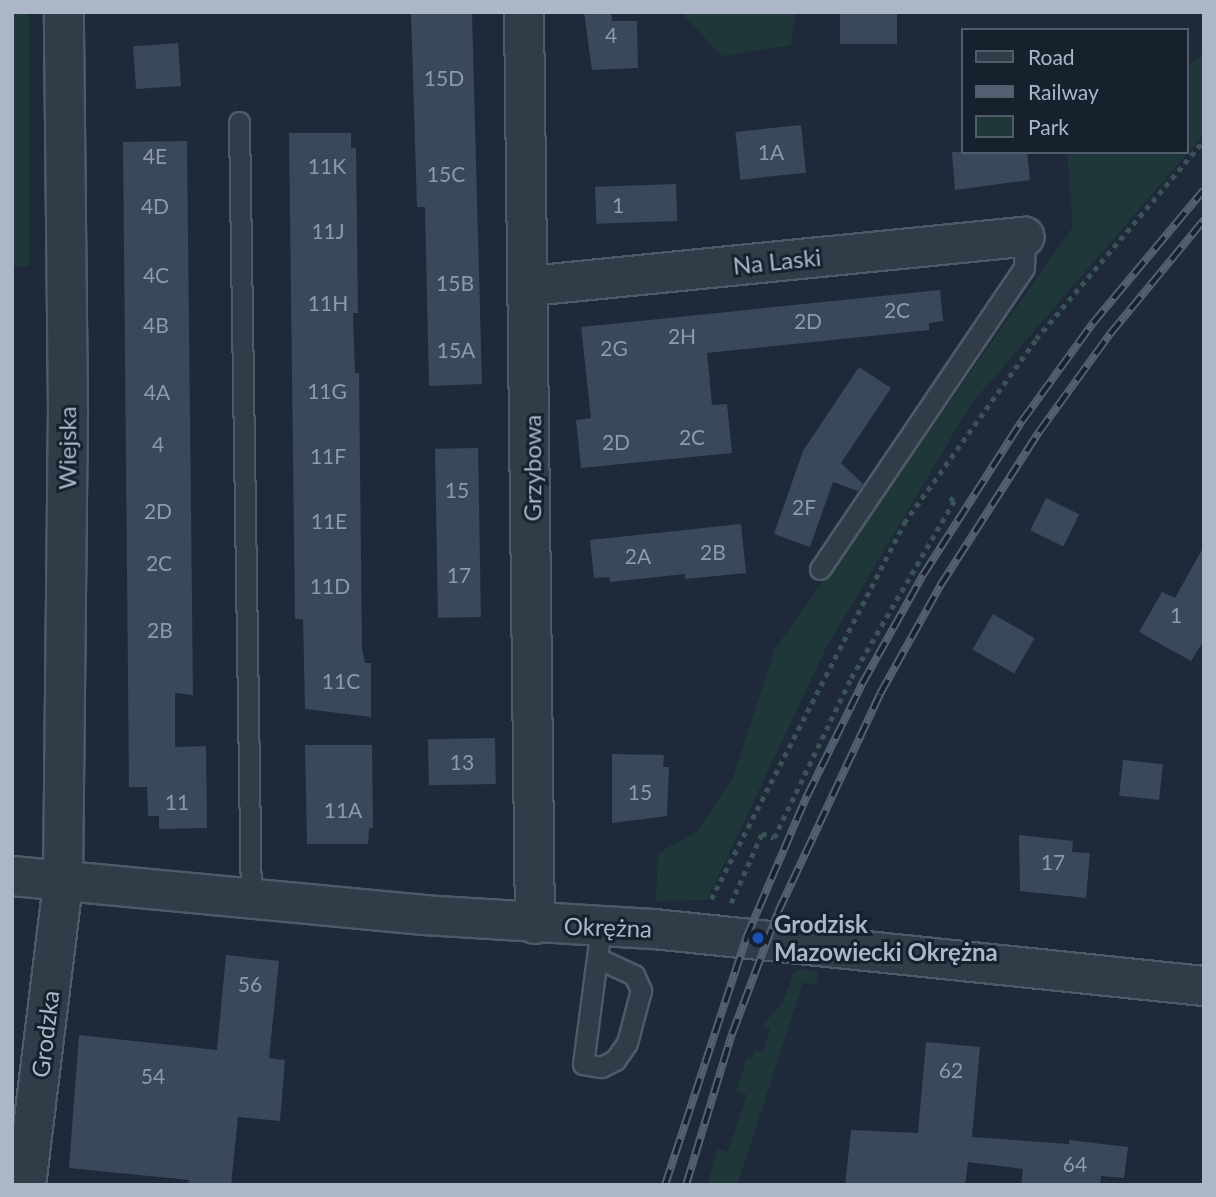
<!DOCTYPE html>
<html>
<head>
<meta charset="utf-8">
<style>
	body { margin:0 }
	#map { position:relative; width:1216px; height:1197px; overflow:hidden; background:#1e2a39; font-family:Lato,sans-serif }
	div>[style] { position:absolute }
	.green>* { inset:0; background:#20373a; transform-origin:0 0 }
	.building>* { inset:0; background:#39485a; transform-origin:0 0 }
	.path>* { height:4.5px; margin-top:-2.25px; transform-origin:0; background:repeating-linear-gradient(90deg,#3a5355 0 5px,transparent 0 10px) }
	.roads { filter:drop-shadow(2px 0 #4f5968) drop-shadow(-2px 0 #4f5968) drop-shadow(0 2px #4f5968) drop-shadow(0 -2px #4f5968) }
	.lane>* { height:19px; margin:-9.5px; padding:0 9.5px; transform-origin:9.5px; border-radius:9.5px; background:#313c49 }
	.street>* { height:38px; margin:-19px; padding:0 19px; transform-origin:19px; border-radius:19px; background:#313c49 }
	.rail>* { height:8px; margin-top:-4px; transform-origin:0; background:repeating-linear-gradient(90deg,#17212e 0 16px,#536071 0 32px); box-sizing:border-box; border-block:2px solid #536071 }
	.dots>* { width:19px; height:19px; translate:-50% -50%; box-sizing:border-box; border:4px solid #17212e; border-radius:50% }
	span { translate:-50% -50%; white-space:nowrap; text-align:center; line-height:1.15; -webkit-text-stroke:6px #17212e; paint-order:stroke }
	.number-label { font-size:21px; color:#8e9aac }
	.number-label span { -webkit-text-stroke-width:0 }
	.street-label { font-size:24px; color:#abb6c7 }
	.poi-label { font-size:24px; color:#abb6c7; font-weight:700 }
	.left { translate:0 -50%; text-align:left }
	.frame { position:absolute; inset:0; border:14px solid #abb6c7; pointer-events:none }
	.legend { position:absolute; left:961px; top:28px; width:228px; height:126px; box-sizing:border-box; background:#17212e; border:2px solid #525d6b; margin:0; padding:9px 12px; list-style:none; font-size:21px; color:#abb6c7 }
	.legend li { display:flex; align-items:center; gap:14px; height:35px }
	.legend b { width:35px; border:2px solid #525d6b }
</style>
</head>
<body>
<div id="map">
	<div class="green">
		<div style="left:12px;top:12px;width:17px;height:254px"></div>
		<div style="clip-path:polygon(680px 12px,795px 12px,791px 45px,722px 56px)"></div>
		<div style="clip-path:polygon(1204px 52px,1204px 134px,971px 404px,826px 648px,707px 900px,656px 901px,658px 853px,698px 831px,733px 778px,775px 649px,1073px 227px,1067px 152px,1186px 152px,1186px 68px)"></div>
		<div style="clip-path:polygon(800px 969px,818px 972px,817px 984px,803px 983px,737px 1185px,712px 1185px,708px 1182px,718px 1149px,728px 1152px,747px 1095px,736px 1091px,747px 1058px,752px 1059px,755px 1050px,763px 1052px,770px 1029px,762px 1026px,783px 1002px,794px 973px)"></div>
	</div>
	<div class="building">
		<div style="clip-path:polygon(411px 12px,472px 12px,482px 384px,429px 386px,425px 207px,417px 207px)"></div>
		<div style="clip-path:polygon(584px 12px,611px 12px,612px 21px,637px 21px,638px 68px,592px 70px)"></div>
		<div style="left:840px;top:12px;width:57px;height:32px"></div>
		<div style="left:178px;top:43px;width:43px;height:45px;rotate:86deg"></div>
		<div style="left:801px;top:125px;width:48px;height:66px;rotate:84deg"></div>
		<div style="clip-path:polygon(289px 133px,351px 133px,351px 148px,356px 148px,358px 313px,353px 313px,355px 373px,359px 373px,362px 648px,365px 663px,371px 663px,371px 717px,305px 709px,303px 619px,295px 619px)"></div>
		<div style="clip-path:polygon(187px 141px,193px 695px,175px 693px,175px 747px,206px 746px,207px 828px,159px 829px,159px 816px,148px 816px,147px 787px,129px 787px,123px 142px)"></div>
		<div style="clip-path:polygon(952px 152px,1027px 152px,1030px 180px,955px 190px)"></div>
		<div style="left:676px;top:184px;width:37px;height:81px;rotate:88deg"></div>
		<div style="clip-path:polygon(940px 290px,943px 321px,929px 323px,929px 330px,707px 353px,712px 405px,727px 404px,732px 453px,581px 468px,576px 420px,591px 418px,581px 327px)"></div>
		<div style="clip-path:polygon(859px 367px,891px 388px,841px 463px,863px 484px,858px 491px,833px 482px,810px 547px,774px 534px,803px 451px)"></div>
		<div style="left:478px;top:448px;width:169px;height:43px;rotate:89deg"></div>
		<div style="left:1046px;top:498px;width:37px;height:36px;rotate:26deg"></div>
		<div style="clip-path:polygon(741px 524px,746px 573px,685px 579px,685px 574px,610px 582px,609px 577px,594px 578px,590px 540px)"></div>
		<div style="clip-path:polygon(1204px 546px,1204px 640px,1191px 661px,1139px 632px,1162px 592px,1175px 598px)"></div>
		<div style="left:993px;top:614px;width:48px;height:41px;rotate:30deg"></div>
		<div style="left:495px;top:738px;width:46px;height:67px;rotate:89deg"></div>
		<div style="clip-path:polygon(305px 745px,372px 745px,373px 828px,369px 828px,368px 844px,307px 844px)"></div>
		<div style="clip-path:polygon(612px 754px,664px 755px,663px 767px,669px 767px,667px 816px,612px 823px)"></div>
		<div style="left:1123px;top:760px;width:40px;height:36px;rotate:6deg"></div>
		<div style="clip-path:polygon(1019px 835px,1073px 841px,1072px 852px,1090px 853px,1086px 898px,1020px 891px)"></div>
		<div style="clip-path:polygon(226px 955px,279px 961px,269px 1058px,285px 1060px,280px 1121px,238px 1117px,231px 1185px,188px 1185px,189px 1180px,69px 1168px,79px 1035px,217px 1050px)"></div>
		<div style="clip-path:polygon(926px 1042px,980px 1047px,972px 1137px,1069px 1144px,1069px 1140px,1128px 1147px,1124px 1178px,1101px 1176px,1100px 1185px,1021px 1185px,1023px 1169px,968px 1162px,965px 1185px,845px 1185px,851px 1130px,918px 1133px)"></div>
	</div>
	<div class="path">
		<div style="left:711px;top:899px;width:423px;rotate:-62.8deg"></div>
		<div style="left:904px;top:523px;width:226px;rotate:-54.3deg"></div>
		<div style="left:1036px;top:339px;width:260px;rotate:-49.8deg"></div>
		<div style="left:731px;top:903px;width:77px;rotate:-66.1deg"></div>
		<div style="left:762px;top:833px;width:13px;rotate:23deg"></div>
		<div style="left:774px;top:838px;width:178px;rotate:-64.3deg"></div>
		<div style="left:851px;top:678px;width:205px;rotate:-59.8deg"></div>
		<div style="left:954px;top:501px;width:9px;rotate:-148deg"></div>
	</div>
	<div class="roads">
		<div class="lane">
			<div style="left:239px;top:122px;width:778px;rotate:89.12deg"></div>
			<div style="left:820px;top:569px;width:364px;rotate:-55.9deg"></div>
			<div style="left:1024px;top:268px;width:31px;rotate:-88deg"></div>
			<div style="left:597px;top:958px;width:41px;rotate:24.7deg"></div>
			<div style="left:634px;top:975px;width:17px;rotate:65deg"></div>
			<div style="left:641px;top:990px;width:55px;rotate:104.8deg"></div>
			<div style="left:627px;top:1043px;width:21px;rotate:125deg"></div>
			<div style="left:615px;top:1060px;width:16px;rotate:153deg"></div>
			<div style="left:601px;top:1067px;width:18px;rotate:-171deg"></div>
			<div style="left:583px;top:1064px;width:122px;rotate:-82.5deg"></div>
			<div style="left:599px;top:943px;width:16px;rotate:-79deg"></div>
		</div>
		<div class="street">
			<div style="left:524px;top:12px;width:912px;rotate:89.31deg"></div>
			<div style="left:530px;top:286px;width:497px;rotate:-5.7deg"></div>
			<div style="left:12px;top:876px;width:414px;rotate:5.4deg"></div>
			<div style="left:424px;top:915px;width:230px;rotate:3.5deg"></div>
			<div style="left:654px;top:929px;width:553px;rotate:5.92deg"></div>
			<div style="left:26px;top:1185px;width:304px;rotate:-83deg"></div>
			<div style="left:63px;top:883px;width:472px;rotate:-89.4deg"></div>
			<div style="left:68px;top:411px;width:399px;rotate:-90.6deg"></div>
		</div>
	</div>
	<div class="rail">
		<div style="left:665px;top:1185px;width:260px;rotate:-71.8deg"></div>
		<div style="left:746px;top:938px;width:155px;rotate:-66.8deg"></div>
		<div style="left:807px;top:796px;width:125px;rotate:-63.8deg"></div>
		<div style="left:862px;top:684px;width:125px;rotate:-60.8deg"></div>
		<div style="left:923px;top:575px;width:183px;rotate:-57.3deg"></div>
		<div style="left:1022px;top:421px;width:121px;rotate:-54.1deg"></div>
		<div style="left:1093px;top:323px;width:173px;rotate:-50.2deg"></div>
		<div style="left:686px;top:1185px;width:158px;rotate:-73.1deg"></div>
		<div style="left:732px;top:1034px;width:130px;rotate:-69.3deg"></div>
		<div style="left:778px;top:912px;width:241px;rotate:-64.9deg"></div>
		<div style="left:880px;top:694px;width:124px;rotate:-60.9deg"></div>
		<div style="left:940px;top:586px;width:183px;rotate:-57.3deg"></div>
		<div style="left:1039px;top:432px;width:121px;rotate:-54.1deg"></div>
		<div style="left:1110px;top:334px;width:148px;rotate:-50.5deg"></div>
	</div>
	<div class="dots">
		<div style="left:758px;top:938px;background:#1a4fb4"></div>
	</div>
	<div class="number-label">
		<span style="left:611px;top:35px">4</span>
		<span style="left:444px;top:78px">15D</span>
		<span style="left:771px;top:152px">1A</span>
		<span style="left:155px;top:156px">4E</span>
		<span style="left:327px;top:166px">11K</span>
		<span style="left:446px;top:174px">15C</span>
		<span style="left:618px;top:205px">1</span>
		<span style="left:155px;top:206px">4D</span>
		<span style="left:328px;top:231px">11J</span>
		<span style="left:156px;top:275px">4C</span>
		<span style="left:455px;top:283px">15B</span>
		<span style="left:328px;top:303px">11H</span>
		<span style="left:897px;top:310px">2C</span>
		<span style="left:808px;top:321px">2D</span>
		<span style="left:156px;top:325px">4B</span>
		<span style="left:682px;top:336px">2H</span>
		<span style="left:614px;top:348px">2G</span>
		<span style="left:456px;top:350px">15A</span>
		<span style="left:327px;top:391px">11G</span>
		<span style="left:157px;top:392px">4A</span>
		<span style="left:692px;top:437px">2C</span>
		<span style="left:616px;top:442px">2D</span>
		<span style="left:158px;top:444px">4</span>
		<span style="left:328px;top:456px">11F</span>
		<span style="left:457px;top:490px">15</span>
		<span style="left:804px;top:507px">2F</span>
		<span style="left:158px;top:511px">2D</span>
		<span style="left:329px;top:521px">11E</span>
		<span style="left:713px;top:552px">2B</span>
		<span style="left:638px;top:556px">2A</span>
		<span style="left:159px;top:563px">2C</span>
		<span style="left:459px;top:575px">17</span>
		<span style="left:330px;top:586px">11D</span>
		<span style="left:1176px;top:615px">1</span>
		<span style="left:160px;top:630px">2B</span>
		<span style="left:341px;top:681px">11C</span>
		<span style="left:462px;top:762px">13</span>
		<span style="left:640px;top:792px">15</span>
		<span style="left:177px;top:802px">11</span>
		<span style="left:343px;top:810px">11A</span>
		<span style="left:1053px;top:862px">17</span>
		<span style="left:250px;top:984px">56</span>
		<span style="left:951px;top:1070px">62</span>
		<span style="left:153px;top:1076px">54</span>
		<span style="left:1075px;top:1164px">64</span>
	</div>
	<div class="street-label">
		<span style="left:777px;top:261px;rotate:-6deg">Na Laski</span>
		<span style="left:67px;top:448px;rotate:-90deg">Wiejska</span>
		<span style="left:532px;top:468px;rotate:-90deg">Grzybowa</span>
		<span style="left:608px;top:927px;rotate:2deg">Okrężna</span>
		<span style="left:45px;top:1034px;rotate:-83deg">Grodzka</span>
	</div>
	<div class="poi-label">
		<span class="left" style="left:774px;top:938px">Grodzisk<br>Mazowiecki Okrężna</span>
	</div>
	<div class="frame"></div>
	<ul class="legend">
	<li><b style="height:9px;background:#313c49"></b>Road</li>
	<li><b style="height:9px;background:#536071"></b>Railway</li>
	<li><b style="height:19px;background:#20373a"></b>Park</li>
	</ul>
</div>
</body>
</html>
